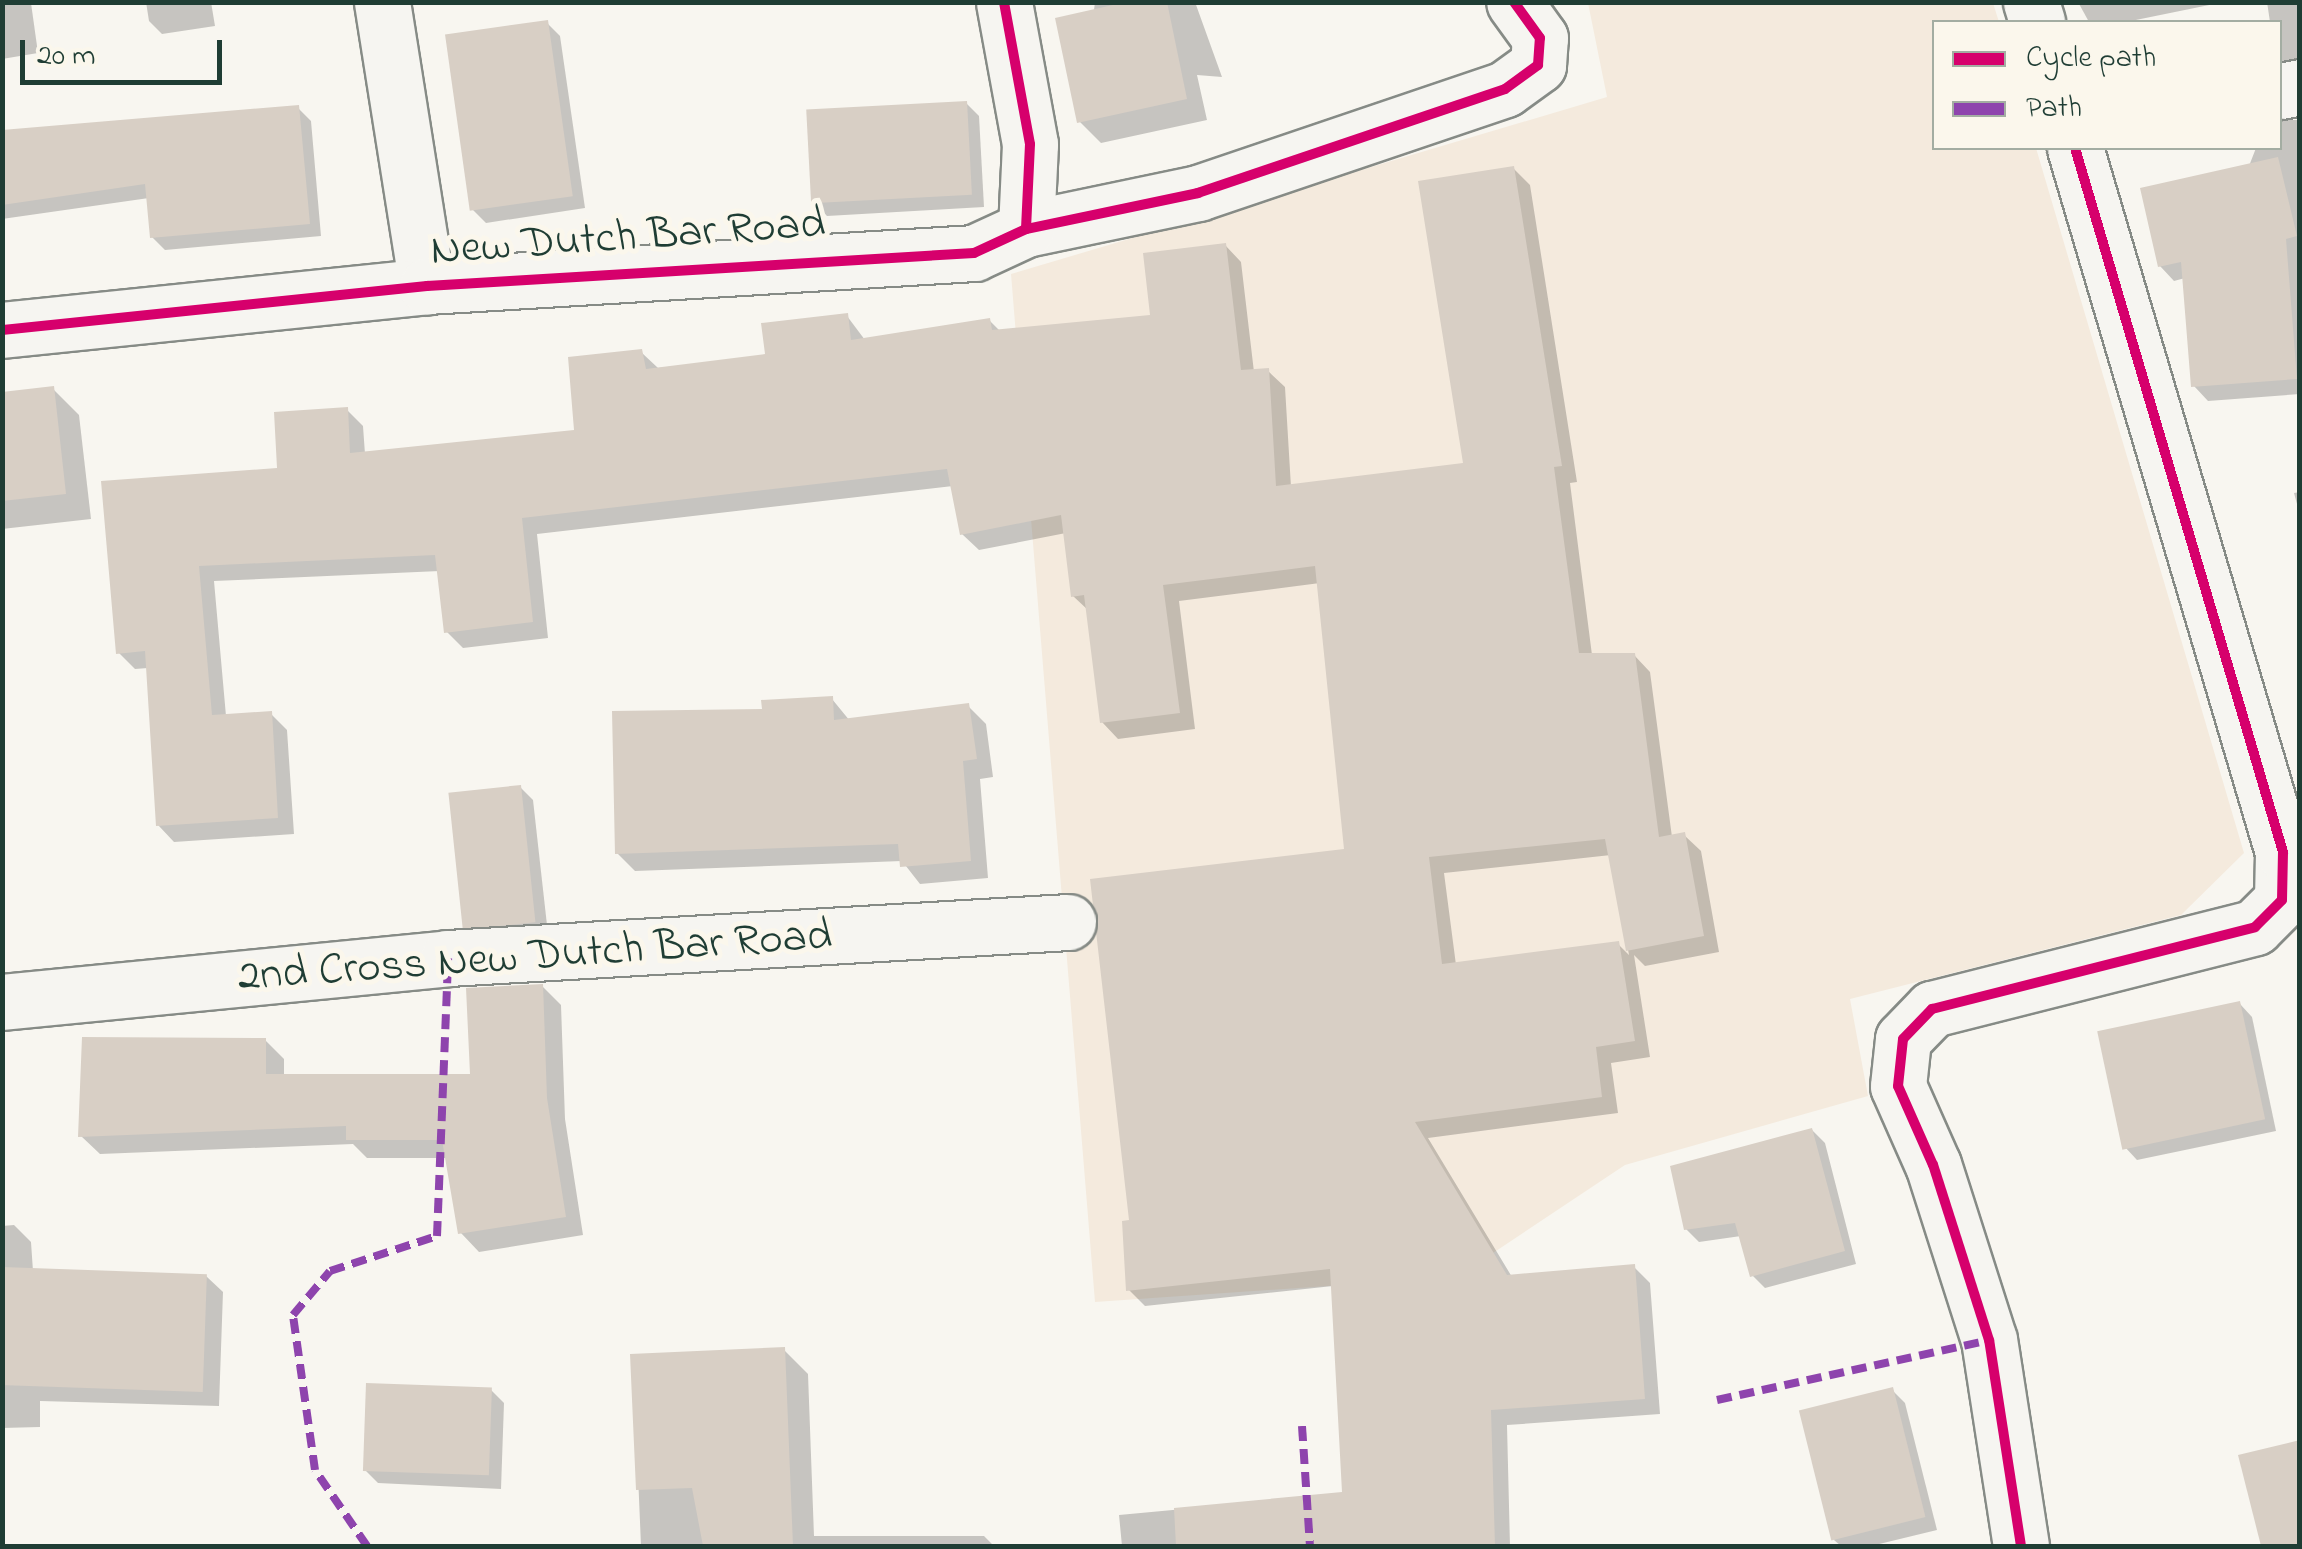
<!DOCTYPE html>
<html>
<head>
<meta charset="utf-8">
<style>
	body { margin:0 }
	#map { position:relative; width:2302px; height:1549px; overflow:hidden; background:#f8f6f0; font-family:"Indie Flower",sans-serif }
	div>[style] { position:absolute }
	.built>* { inset:0; background:#f4eadd }
	.shadow>* { inset:0; background:#0003 }
	.building>* { inset:0; background:#d8cfc5; transform-origin:0 0 }
	.roads { filter:drop-shadow(2px 0 #868b86) drop-shadow(-2px 0 #868b86) drop-shadow(0 2px #868b86) drop-shadow(0 -2px #868b86) }
	.minor>* { height:55px; margin:-27.5px; padding:0 27.5px; transform-origin:27.5px; border-radius:27.5px; background:#f6f5f1 }
	.quiet>* { height:8px; margin-top:-4px; transform-origin:0; background:repeating-linear-gradient(90deg,#8e44ad 0 15px,transparent 0 23px) }
	.cycleway>* { height:10px; margin:-5px; padding:0 5px; transform-origin:5px; border-radius:5px; background:#d6006c }
	span { translate:-50% -50%; white-space:nowrap; text-align:center; line-height:1.15; -webkit-text-stroke:10px #fbf7ec; paint-order:stroke }
	.street-label { font-size:45px; color:#1f3d34 }
	.frame { position:absolute; inset:0; border:5px solid #1f3d34; pointer-events:none }
	.legend { position:absolute; left:1932px; top:20px; width:350px; height:130px; box-sizing:border-box; background:#fbf7ec; border:2px solid #a3ada2; margin:0; padding:12px 18px; list-style:none; font-size:30px; color:#1f3d34 }
	.legend li { display:flex; align-items:center; gap:20px; height:50px }
	.legend b { width:50px; border:2px solid #a3ada2 }
	.scale { position:absolute; left:20px; top:40px; width:202px; height:45px; box-sizing:border-box; border:5px solid #1f3d34; border-top:0; padding-left:12px; font-size:30px; line-height:35px; white-space:nowrap; color:#1f3d34; -webkit-text-stroke:8px #fbf7ec; paint-order:stroke }
</style>
</head>
<body>
<div id="map">
	<div class="built">
		<div style="clip-path:polygon(1588px 3px,1993px 3px,1999px 22px,1934px 22px,1934px 148px,2036px 148px,2244px 853px,2181px 915px,1850px 999px,1868px 1096px,1625px 1165px,1457px 1277px,1095px 1302px,1011px 274px,1607px 97px)"></div>
	</div>
	<div class="shadow">
		<div style="clip-path:polygon(2px 2px,31px 3px,38px 53px,2px 59px)"></div>
		<div style="clip-path:polygon(146px 2px,211px 2px,215px 26px,162px 34px,149px 21px)"></div>
		<div style="clip-path:polygon(1095px 2px,1195px 2px,1222px 77px,1197px 75px,1207px 120px,1101px 143px,1080px 122px)"></div>
		<div style="clip-path:polygon(2078px 2px,2224px 2px,2126px 22px,2089px 22px)"></div>
		<div style="clip-path:polygon(2267px 2px,2300px 2px,2300px 73px,2280px 61px,2280px 22px,2270px 22px)"></div>
		<div style="clip-path:polygon(547px 23px,560px 36px,585px 208px,486px 223px,473px 210px)"></div>
		<div style="clip-path:polygon(966px 103px,979px 116px,984px 207px,827px 216px,814px 202px)"></div>
		<div style="clip-path:polygon(298px 108px,311px 121px,321px 236px,165px 250px,152px 237px,149px 198px,2px 219px,2px 133px)"></div>
		<div style="clip-path:polygon(2280px 120px,2300px 120px,2300px 394px,2208px 401px,2194px 386px,2185px 278px,2174px 281px,2160px 266px,2249px 166px,2256px 148px,2280px 148px)"></div>
		<div style="clip-path:polygon(evenodd,1513px 168px,1530px 185px,1577px 482px,1570px 483px,1592px 655px,1634px 655px,1650px 672px,1672px 837px,1684px 835px,1701px 851px,1719px 952px,1645px 966px,1634px 955px,1650px 1057px,1611px 1063px,1618px 1113px,1428px 1138px,1512px 1277px,1634px 1267px,1650px 1283px,1660px 1414px,1507px 1425px,1510px 1546px,1122px 1546px,1119px 1515px,1344px 1494px,1333px 1286px,1145px 1306px,1129px 1290px,1132px 1222px,1346px 852px,1320px 583px,1179px 601px,1195px 729px,1118px 739px,1102px 722px,1089px 611px,1073px 596px,1066px 533px,979px 550px,962px 534px,953px 486px,537px 534px,548px 638px,463px 648px,446px 631px,440px 571px,214px 581px,226px 716px,271px 714px,287px 730px,294px 834px,174px 842px,158px 825px,148px 668px,135px 669px,119px 653px,280px 471px,347px 410px,363px 426px,365px 454px,577px 433px,641px 352px,658px 368px,767px 356px,847px 316px,865px 340px,989px 320px,1001px 332px,1153px 317px,1225px 245px,1241px 262px,1254px 372px,1268px 371px,1285px 387px,1291px 487px,1466px 466px,1513px 168px,1611px 855px,1629px 955px,1618px 944px,1456px 965px,1444px 873px,1611px 855px)"></div>
		<div style="clip-path:polygon(53px 389px,79px 415px,91px 519px,2px 529px,2px 394px)"></div>
		<div style="clip-path:polygon(2300px 492px,2300px 515px,2294px 493px)"></div>
		<div style="clip-path:polygon(832px 699px,850px 721px,968px 706px,986px 724px,993px 777px,980px 779px,988px 878px,920px 884px,902px 861px,635px 871px,617px 853px,764px 711px)"></div>
		<div style="clip-path:polygon(520px 787px,533px 800px,548px 934px,478px 938px,465px 925px)"></div>
		<div style="clip-path:polygon(542px 986px,561px 1005px,565px 1119px,583px 1235px,479px 1252px,461px 1233px,448px 1158px,367px 1158px,353px 1144px,100px 1154px,81px 1136px,265px 1040px,284px 1059px,284px 1076px,472px 1076px)"></div>
		<div style="clip-path:polygon(2240px 1004px,2252px 1017px,2276px 1131px,2137px 1160px,2124px 1146px)"></div>
		<div style="clip-path:polygon(1812px 1130px,1825px 1143px,1856px 1264px,1765px 1288px,1752px 1275px,1741px 1236px,1699px 1242px,1686px 1229px)"></div>
		<div style="clip-path:polygon(14px 1225px,31px 1242px,33px 1271px,206px 1276px,223px 1292px,219px 1406px,40px 1401px,40px 1427px,2px 1428px,2px 1226px)"></div>
		<div style="clip-path:polygon(784px 1350px,808px 1374px,814px 1536px,984px 1536px,994px 1546px,641px 1546px,633px 1356px)"></div>
		<div style="clip-path:polygon(491px 1390px,504px 1403px,501px 1489px,378px 1483px,365px 1470px)"></div>
		<div style="clip-path:polygon(1892px 1390px,1905px 1403px,1937px 1530px,1871px 1546px,1841px 1546px,1834px 1540px)"></div>
	</div>
	<div class="building">
		<div style="clip-path:polygon(1126px 2px,1167px 2px,1187px 99px,1077px 123px,1055px 18px)"></div>
		<div style="left:548px;top:20px;width:178px;height:104px;rotate:82deg"></div>
		<div style="left:967px;top:101px;width:94px;height:161px;rotate:87deg"></div>
		<div style="clip-path:polygon(299px 105px,310px 224px,150px 238px,145px 184px,2px 205px,2px 130px)"></div>
		<div style="clip-path:polygon(2278px 157px,2297px 236px,2286px 239px,2297px 379px,2191px 387px,2181px 262px,2158px 267px,2140px 188px)"></div>
		<div style="clip-path:polygon(1514px 166px,1562px 466px,1554px 467px,1579px 653px,1635px 653px,1659px 837px,1685px 832px,1704px 936px,1626px 951px,1605px 839px,1429px 857px,1442px 964px,1619px 941px,1635px 1041px,1596px 1047px,1602px 1097px,1415px 1122px,1507px 1275px,1635px 1264px,1645px 1399px,1491px 1410px,1495px 1546px,1176px 1546px,1174px 1508px,1342px 1492px,1330px 1269px,1126px 1291px,1122px 1221px,1129px 1220px,1090px 879px,1344px 849px,1315px 566px,1163px 585px,1180px 713px,1100px 723px,1084px 595px,1071px 597px,1061px 515px,960px 535px,947px 469px,522px 518px,533px 622px,444px 633px,435px 555px,199px 566px,212px 715px,272px 711px,278px 818px,156px 826px,145px 651px,116px 654px,101px 481px,277px 468px,274px 412px,348px 407px,350px 453px,574px 430px,568px 357px,642px 349px,646px 369px,765px 354px,761px 323px,848px 313px,851px 340px,990px 318px,992px 330px,1150px 315px,1143px 253px,1226px 243px,1241px 370px,1269px 368px,1276px 486px,1463px 463px,1418px 181px)"></div>
		<div style="clip-path:polygon(54px 386px,66px 494px,2px 501px,2px 392px)"></div>
		<div style="clip-path:polygon(833px 696px,834px 720px,969px 703px,977px 759px,963px 761px,971px 861px,900px 867px,898px 844px,615px 854px,612px 711px,762px 709px,761px 700px)"></div>
		<div style="left:521px;top:785px;width:138px;height:73px;rotate:84deg"></div>
		<div style="clip-path:polygon(543px 984px,547px 1098px,566px 1217px,458px 1234px,442px 1140px,346px 1140px,346px 1126px,78px 1137px,82px 1037px,266px 1038px,266px 1074px,470px 1074px,466px 988px)"></div>
		<div style="left:2240px;top:1001px;width:121px;height:146px;rotate:78deg"></div>
		<div style="clip-path:polygon(1812px 1128px,1845px 1251px,1750px 1277px,1735px 1223px,1684px 1230px,1670px 1166px)"></div>
		<div style="left:2px;top:1267px;width:205px;height:118px;rotate:2deg"></div>
		<div style="clip-path:polygon(785px 1347px,793px 1546px,703px 1546px,692px 1488px,636px 1490px,630px 1354px)"></div>
		<div style="left:366px;top:1383px;width:126px;height:88px;rotate:2deg"></div>
		<div style="left:1893px;top:1387px;width:134px;height:97px;rotate:76deg"></div>
		<div style="clip-path:polygon(2300px 1440px,2300px 1546px,2261px 1546px,2238px 1455px)"></div>
	</div>
	<div class="roads">
		<div class="minor">
			<div style="left:382px;top:2px;width:288px;rotate:81deg"></div>
			<div style="left:2031px;top:2px;width:21px;rotate:73deg"></div>
			<div style="left:2280px;top:91px;width:20px;rotate:-11deg"></div>
			<div style="left:1026px;top:229px;width:176px;rotate:-11.8deg"></div>
			<div style="left:1198px;top:193px;width:324px;rotate:-18.7deg"></div>
			<div style="left:1505px;top:89px;width:41px;rotate:-36deg"></div>
			<div style="left:1538px;top:65px;width:27px;rotate:-86deg"></div>
			<div style="left:1540px;top:38px;width:44px;rotate:-125.8deg"></div>
			<div style="left:2px;top:330px;width:427px;rotate:-5.9deg"></div>
			<div style="left:427px;top:286px;width:548px;rotate:-3.45deg"></div>
			<div style="left:974px;top:253px;width:57px;rotate:-24.8deg"></div>
			<div style="left:1026px;top:229px;width:85px;rotate:-87.3deg"></div>
			<div style="left:1030px;top:144px;width:144px;rotate:-100.4deg"></div>
			<div style="left:2px;top:1002px;width:448px;rotate:-5.6deg"></div>
			<div style="left:448px;top:958px;width:621px;rotate:-3.32deg"></div>
			<div style="left:2021px;top:1546px;width:208px;rotate:-98.8deg"></div>
			<div style="left:1989px;top:1340px;width:184px;rotate:-107.7deg"></div>
			<div style="left:1933px;top:1165px;width:86px;rotate:-113.9deg"></div>
			<div style="left:1898px;top:1086px;width:47px;rotate:-83.9deg"></div>
			<div style="left:1903px;top:1039px;width:42px;rotate:-46deg"></div>
			<div style="left:1932px;top:1009px;width:333px;rotate:-14.2deg"></div>
			<div style="left:2255px;top:927px;width:38px;rotate:-45deg"></div>
			<div style="left:2282px;top:900px;width:48px;rotate:-88.8deg"></div>
			<div style="left:2283px;top:852px;width:734px;rotate:-106.46deg"></div>
		</div>
	</div>
	<div class="quiet">
		<div style="left:1717px;top:1400px;width:279px;rotate:-12.4deg"></div>
		<div style="left:1302px;top:1426px;width:120px;rotate:86.2deg"></div>
		<div style="left:367px;top:1546px;width:92px;rotate:-124.4deg"></div>
		<div style="left:315px;top:1470px;width:157px;rotate:-98.1deg"></div>
		<div style="left:293px;top:1315px;width:57px;rotate:-49.9deg"></div>
		<div style="left:330px;top:1271px;width:113px;rotate:-18.1deg"></div>
		<div style="left:437px;top:1236px;width:278px;rotate:-87.7deg"></div>
	</div>
	<div class="cycleway">
		<div style="left:1026px;top:229px;width:176px;rotate:-11.8deg"></div>
		<div style="left:1198px;top:193px;width:324px;rotate:-18.7deg"></div>
		<div style="left:1505px;top:89px;width:41px;rotate:-36deg"></div>
		<div style="left:1538px;top:65px;width:27px;rotate:-86deg"></div>
		<div style="left:1540px;top:38px;width:44px;rotate:-125.8deg"></div>
		<div style="left:2px;top:330px;width:427px;rotate:-5.9deg"></div>
		<div style="left:427px;top:286px;width:548px;rotate:-3.45deg"></div>
		<div style="left:974px;top:253px;width:57px;rotate:-24.8deg"></div>
		<div style="left:1026px;top:229px;width:85px;rotate:-87.3deg"></div>
		<div style="left:1030px;top:144px;width:144px;rotate:-100.4deg"></div>
		<div style="left:2021px;top:1546px;width:208px;rotate:-98.8deg"></div>
		<div style="left:1989px;top:1340px;width:184px;rotate:-107.7deg"></div>
		<div style="left:1933px;top:1165px;width:86px;rotate:-113.9deg"></div>
		<div style="left:1898px;top:1086px;width:47px;rotate:-83.9deg"></div>
		<div style="left:1903px;top:1039px;width:42px;rotate:-46deg"></div>
		<div style="left:1932px;top:1009px;width:333px;rotate:-14.2deg"></div>
		<div style="left:2255px;top:927px;width:38px;rotate:-45deg"></div>
		<div style="left:2282px;top:900px;width:48px;rotate:-88.8deg"></div>
		<div style="left:2283px;top:852px;width:734px;rotate:-106.46deg"></div>
	</div>
	<div class="street-label">
		<span style="left:628px;top:239px;rotate:-4deg">New Dutch Bar Road</span>
		<span style="left:535px;top:958px;rotate:-4deg">2nd Cross New Dutch Bar Road</span>
	</div>
	<div class="frame"></div>
	<ul class="legend">
	<li><b style="height:12px;background:#d6006c"></b>Cycle path</li>
	<li><b style="height:12px;background:#8e44ad"></b>Path</li>
	</ul>
	<div class="scale">20 m</div>
</div>
</body>
</html>
